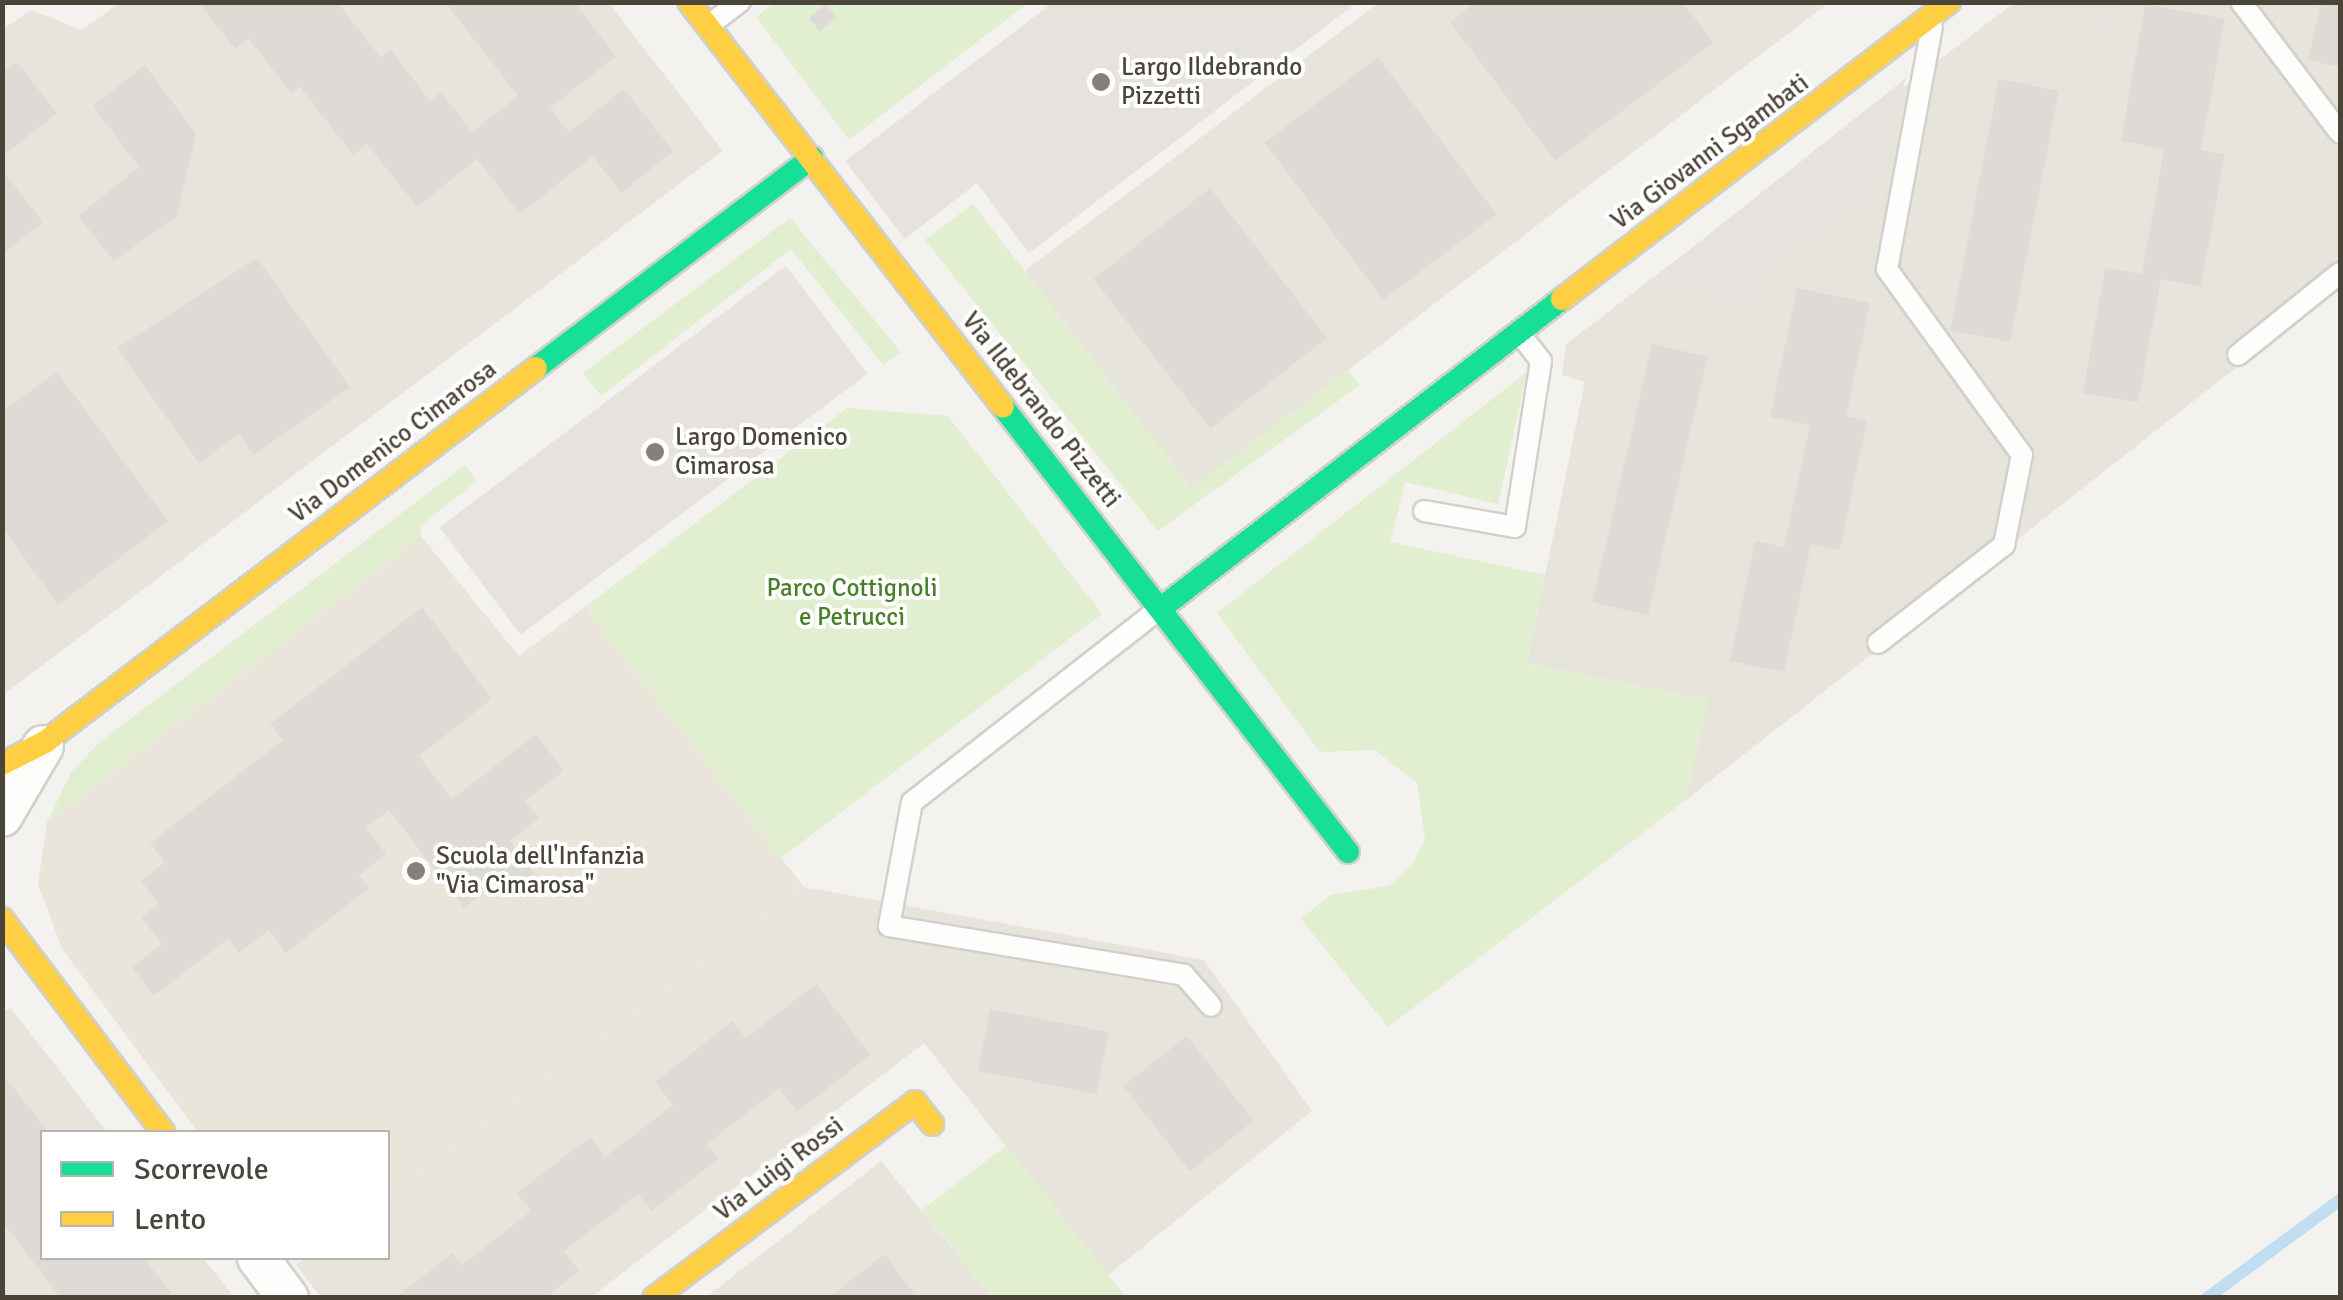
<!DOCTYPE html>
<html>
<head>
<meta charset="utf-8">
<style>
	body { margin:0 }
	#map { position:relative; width:2343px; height:1300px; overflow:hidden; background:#f4f2ee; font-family:Signika,sans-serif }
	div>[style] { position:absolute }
	.residential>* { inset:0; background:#e7e4dc }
	.education>* { inset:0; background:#eae5da }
	.green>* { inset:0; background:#e1eecf }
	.parking>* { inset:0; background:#e6e3df; transform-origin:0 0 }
	.stream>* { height:12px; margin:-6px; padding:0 6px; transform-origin:6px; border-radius:6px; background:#c0ddf1 }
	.building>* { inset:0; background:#dedbd6; transform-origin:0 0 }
	.roads { filter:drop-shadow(2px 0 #d2d0cb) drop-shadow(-2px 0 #d2d0cb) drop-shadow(0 2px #d2d0cb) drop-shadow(0 -2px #d2d0cb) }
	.lane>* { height:20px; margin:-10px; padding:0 10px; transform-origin:10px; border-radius:10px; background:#fdfdfc }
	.street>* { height:40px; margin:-20px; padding:0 20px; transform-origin:20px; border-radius:20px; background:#fdfdfc }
	.fast>* { height:22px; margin:-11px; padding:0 11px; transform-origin:11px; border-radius:11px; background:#16e098 }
	.slow>* { height:22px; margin:-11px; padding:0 11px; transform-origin:11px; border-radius:11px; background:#ffcf43 }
	.dots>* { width:28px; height:28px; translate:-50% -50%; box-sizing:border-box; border:5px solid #fff; border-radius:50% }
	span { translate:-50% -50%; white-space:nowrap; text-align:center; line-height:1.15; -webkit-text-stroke:8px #fff; paint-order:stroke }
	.poi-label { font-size:25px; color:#4b4439 }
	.left { translate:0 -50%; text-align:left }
	.street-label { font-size:25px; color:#4b4439 }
	.park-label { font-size:25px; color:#4a7f2a }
	.frame { position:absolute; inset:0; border:5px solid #4b4439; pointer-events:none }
	.legend { position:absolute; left:40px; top:1130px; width:350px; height:130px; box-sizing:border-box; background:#fff; border:2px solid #b7b4b0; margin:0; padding:12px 18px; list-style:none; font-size:30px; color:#4b4439 }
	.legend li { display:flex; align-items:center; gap:20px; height:50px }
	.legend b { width:50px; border:2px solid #b7b4b0 }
</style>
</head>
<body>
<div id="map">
	<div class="residential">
		<div style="clip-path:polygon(121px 2px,609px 3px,723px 151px,3px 695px,3px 29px,32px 10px,82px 30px)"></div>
		<div style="clip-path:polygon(1378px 3px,1828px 3px,1192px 489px,1025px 271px)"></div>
		<div style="clip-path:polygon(2014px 3px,2340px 3px,2340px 286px,1686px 800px,1707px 700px,1527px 663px,1585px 382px,1562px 375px,1566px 344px)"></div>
		<div style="clip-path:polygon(804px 887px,1204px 960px,1312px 1111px,1108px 1275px,924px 1043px,591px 1297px,321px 1297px,296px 1265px,306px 1258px,388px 1258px,388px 1197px)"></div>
		<div style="clip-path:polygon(11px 1008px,107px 1132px,42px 1132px,42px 1258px,203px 1258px,234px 1297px,3px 1297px,2px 1013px)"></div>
		<div style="clip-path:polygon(881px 1161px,992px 1297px,705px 1298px)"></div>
	</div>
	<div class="education">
		<div style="clip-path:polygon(421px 536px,519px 656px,585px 607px,804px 887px,388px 1197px,388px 1132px,198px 1132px,62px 949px,38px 884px,47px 822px)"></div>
	</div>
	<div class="green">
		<div style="clip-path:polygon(774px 3px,1028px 3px,849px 140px,756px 17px)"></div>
		<div style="clip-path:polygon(973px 204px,1192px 488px,1348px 370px,1360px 385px,1158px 531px,925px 240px)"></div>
		<div style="clip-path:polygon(790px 218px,901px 352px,883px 365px,791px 249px,601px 396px,583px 373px)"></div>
		<div style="clip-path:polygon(1527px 372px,1498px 504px,1405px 482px,1390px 542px,1545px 575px,1527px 663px,1707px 700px,1686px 800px,1388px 1027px,1301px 919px,1330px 895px,1389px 886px,1412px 865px,1425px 839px,1417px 783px,1375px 750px,1320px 752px,1217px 613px)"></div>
		<div style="clip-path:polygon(847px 408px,948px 416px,1102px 614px,781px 858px,585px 607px)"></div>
		<div style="clip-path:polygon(465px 465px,477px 481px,420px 526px,421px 536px,47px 822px,72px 771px,100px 742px)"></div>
		<div style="clip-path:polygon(1007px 1145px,1108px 1275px,1126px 1297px,992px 1297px,922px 1210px)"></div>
	</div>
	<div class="parking">
		<div style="clip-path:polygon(2004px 2px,2116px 2px,2116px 3px,2112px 28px)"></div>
		<div style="clip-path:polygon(1052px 3px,1356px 3px,1029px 253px,977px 183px,905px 239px,845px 161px)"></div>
		<div style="clip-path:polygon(1906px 78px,1866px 216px,1842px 215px,1763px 275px,1756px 307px,1650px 281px)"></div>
		<div style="left:786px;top:266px;width:135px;height:434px;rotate:53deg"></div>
	</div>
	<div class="stream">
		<div style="left:2207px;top:1298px;width:165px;rotate:-36.4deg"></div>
	</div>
	<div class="building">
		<div style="clip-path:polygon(198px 2px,337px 2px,381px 58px,391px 50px,430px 101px,441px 92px,472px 132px,518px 96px,445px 2px,574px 2px,616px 56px,550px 108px,569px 132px,624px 89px,673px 151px,621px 193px,593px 156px,520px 214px,477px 159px,417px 207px,367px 144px,353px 155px,300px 87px,291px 93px,249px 39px,235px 49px)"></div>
		<div style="clip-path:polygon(1475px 2px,1683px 2px,1713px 43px,1555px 161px,1450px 22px)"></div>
		<div style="clip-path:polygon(2321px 2px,2340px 2px,2340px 67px,2308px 60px)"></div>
		<div style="left:826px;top:4px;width:17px;height:22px;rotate:50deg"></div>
		<div style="clip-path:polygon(2145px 4px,2225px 19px,2201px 150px,2225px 154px,2201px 287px,2161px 279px,2138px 402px,2083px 393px,2105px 268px,2142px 274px,2164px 149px,2121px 141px)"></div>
		<div style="left:1378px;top:57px;width:197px;height:142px;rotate:53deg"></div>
		<div style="clip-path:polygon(17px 62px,57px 113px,2px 157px,2px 73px)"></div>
		<div style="clip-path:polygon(145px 65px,196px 134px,177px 216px,114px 261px,78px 216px,139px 167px,93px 106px)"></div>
		<div style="left:1999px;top:79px;width:61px;height:256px;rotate:11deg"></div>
		<div style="clip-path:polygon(2px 170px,43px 222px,2px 254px)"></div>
		<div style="left:1210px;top:188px;width:190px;height:148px;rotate:52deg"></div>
		<div style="clip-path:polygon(257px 258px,350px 387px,254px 455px,239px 434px,199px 463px,117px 348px)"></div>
		<div style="clip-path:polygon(1797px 288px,1870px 303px,1846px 416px,1867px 421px,1840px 550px,1811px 544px,1784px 672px,1730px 661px,1755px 541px,1784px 547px,1810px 425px,1770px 417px)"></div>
		<div style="left:1652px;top:344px;width:57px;height:265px;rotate:13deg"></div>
		<div style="clip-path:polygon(57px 372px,168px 521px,58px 605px,2px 527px,2px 411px)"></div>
		<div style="clip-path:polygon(422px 607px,492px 699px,419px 756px,452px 799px,536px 734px,564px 771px,525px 801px,539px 818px,510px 841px,534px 873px,514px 888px,504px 877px,464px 908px,389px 810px,366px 827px,386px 854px,359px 875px,369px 888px,286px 953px,269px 930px,239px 953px,228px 939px,154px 996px,132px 967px,162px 944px,141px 917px,159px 904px,141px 881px,165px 862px,150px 843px,283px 740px,270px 724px)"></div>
		<div style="clip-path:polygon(816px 984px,870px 1055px,797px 1112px,779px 1088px,707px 1144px,718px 1159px,651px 1211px,638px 1194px,564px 1251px,579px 1271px,545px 1298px,395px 1298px,453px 1253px,462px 1265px,531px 1211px,517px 1193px,590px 1137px,605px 1157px,673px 1105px,655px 1082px,733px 1021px,746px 1038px)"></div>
		<div style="left:990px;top:1009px;width:121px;height:63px;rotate:11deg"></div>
		<div style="left:1187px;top:1036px;width:108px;height:81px;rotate:52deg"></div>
		<div style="clip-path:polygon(5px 1077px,48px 1132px,42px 1258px,144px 1258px,175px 1298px,61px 1298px,2px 1221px)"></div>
		<div style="clip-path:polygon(885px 1254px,917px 1298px,828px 1298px)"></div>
	</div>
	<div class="roads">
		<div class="lane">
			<div style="left:2241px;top:2px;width:164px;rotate:52.9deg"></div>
			<div style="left:709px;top:25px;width:39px;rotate:-37deg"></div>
			<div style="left:2238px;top:355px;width:131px;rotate:-38.8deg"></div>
			<div style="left:1424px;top:511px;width:92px;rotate:10deg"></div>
			<div style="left:1515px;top:527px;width:168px;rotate:-81.1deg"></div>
			<div style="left:1541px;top:361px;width:34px;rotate:-128deg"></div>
			<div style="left:1158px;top:610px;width:312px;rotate:142deg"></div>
			<div style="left:912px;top:802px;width:126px;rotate:100.5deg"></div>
			<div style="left:889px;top:926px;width:299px;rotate:9.4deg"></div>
			<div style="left:1184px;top:975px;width:41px;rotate:48.9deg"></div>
			<div style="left:1878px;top:643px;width:160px;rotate:-37.9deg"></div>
			<div style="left:2004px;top:545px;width:92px;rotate:-78.7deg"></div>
			<div style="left:2022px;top:455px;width:230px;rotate:-126deg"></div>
			<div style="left:1887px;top:269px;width:247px;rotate:-79.5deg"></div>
		</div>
		<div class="street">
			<div style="left:2px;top:816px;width:81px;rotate:-59.6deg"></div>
			<div style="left:258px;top:1258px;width:50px;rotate:53.1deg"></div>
		</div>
		<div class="fast">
			<div style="left:536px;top:368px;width:347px;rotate:-37.3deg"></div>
			<div style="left:1003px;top:407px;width:563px;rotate:52.21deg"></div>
			<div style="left:1160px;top:609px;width:508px;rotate:-37.64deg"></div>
		</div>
		<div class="slow">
			<div style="left:689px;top:2px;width:512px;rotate:52.21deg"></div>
			<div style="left:1562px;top:299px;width:488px;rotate:-37.5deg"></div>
			<div style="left:2px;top:764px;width:48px;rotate:-27.1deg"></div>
			<div style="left:45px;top:742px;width:617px;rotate:-37.3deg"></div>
			<div style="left:2px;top:919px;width:267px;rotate:52.9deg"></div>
			<div style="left:654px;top:1298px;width:326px;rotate:-36.9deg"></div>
			<div style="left:915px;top:1102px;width:28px;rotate:52deg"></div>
		</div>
	</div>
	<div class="dots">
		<div style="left:1101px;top:82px;background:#868178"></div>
		<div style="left:655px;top:452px;background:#868178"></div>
		<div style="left:416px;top:871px;background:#868178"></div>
	</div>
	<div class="poi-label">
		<span class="left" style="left:1121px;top:82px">Largo Ildebrando<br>Pizzetti</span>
		<span class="left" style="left:675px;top:452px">Largo Domenico<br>Cimarosa</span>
		<span class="left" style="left:436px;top:871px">Scuola dell'Infanzia<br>"Via Cimarosa"</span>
	</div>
	<div class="street-label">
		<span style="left:1710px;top:152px;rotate:-37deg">Via Giovanni Sgambati</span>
		<span style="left:1041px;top:410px;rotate:52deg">Via Ildebrando Pizzetti</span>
		<span style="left:393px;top:442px;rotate:-37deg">Via Domenico Cimarosa</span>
		<span style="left:779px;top:1169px;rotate:-37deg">Via Luigi Rossi</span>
	</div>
	<div class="park-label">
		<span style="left:852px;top:603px">Parco Cottignoli<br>e Petrucci</span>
	</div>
	<div class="frame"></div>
	<ul class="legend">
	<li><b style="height:12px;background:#16e098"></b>Scorrevole</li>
	<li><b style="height:12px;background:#ffcf43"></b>Lento</li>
	</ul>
</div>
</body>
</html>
